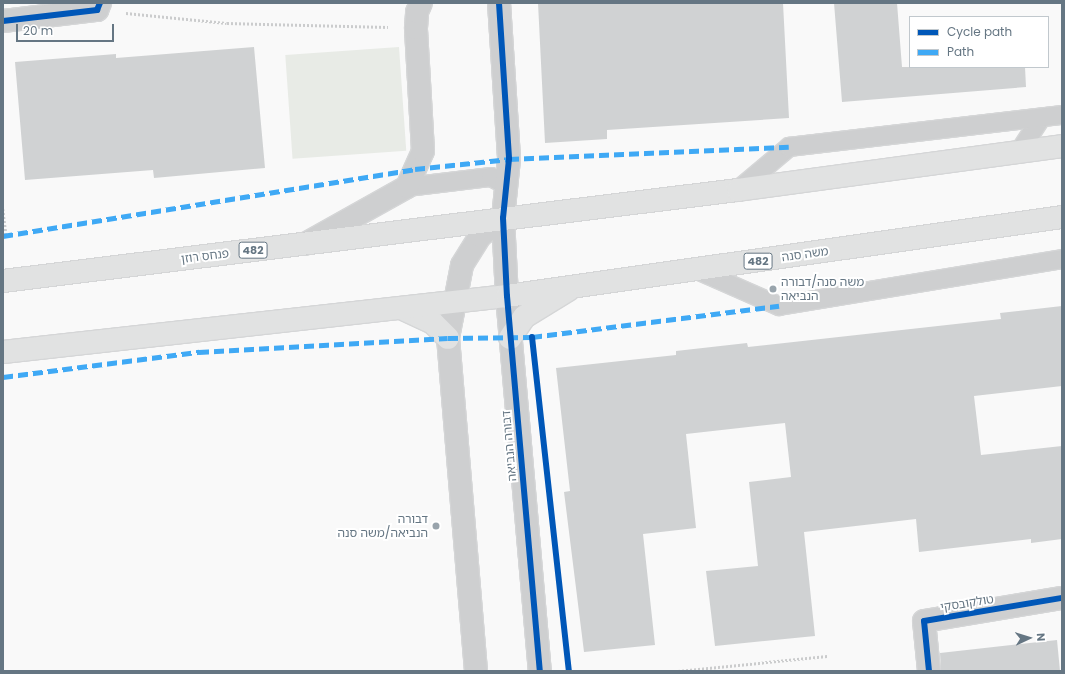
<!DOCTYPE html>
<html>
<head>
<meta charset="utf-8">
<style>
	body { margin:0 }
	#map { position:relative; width:1065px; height:674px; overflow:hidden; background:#f9f9f9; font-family:Poppins,"Noto Sans Hebrew",sans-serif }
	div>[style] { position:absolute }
	.green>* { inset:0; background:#e8ebe6; transform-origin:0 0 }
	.building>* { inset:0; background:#d0d2d3 }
	.path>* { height:2.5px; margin-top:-1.25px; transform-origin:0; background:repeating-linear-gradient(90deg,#cbcccd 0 2px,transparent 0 4px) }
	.roads { filter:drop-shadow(1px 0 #d5d6d7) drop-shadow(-1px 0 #d5d6d7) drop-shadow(0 1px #d5d6d7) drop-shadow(0 -1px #d5d6d7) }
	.service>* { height:18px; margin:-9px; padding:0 9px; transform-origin:9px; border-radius:9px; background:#cecfd0 }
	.minor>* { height:22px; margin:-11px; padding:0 11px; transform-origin:11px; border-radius:11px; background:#cecfd0 }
	.tertiary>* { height:22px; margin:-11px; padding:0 11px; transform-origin:11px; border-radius:11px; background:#cecfd0 }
	.primary>* { height:22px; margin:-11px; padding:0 11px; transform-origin:11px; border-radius:11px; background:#e1e2e2 }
	.quiet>* { height:5px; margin-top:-2.5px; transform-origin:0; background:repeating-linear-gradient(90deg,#3fa9f5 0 10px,transparent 0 15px) }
	.cycleway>* { height:6px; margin:-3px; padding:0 3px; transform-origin:3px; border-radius:3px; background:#0057b8 }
	.dots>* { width:11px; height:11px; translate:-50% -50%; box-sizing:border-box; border:2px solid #fff; border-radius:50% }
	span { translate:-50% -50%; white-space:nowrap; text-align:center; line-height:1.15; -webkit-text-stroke:4px #fff; paint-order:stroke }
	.shield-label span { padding:1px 3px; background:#fff; border:1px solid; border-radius:3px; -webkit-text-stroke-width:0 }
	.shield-label { font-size:11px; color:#657683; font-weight:700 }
	.street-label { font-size:12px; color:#657683 }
	.poi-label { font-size:12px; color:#657683 }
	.left { translate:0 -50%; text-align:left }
	.right { translate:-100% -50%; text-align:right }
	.frame { position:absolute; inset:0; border:4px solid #657683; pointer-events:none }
	.legend { position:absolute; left:909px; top:16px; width:140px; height:52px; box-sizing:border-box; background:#fff; border:1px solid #c1c8cd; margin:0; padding:5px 7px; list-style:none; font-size:12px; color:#657683 }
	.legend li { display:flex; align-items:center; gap:8px; height:20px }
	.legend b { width:20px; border:1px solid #c1c8cd }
	.north { position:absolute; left:1009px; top:618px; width:40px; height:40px; -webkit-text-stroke:3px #fff; paint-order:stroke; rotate:86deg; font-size:11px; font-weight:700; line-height:16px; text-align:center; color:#657683 }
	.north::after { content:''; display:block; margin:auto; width:14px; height:18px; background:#657683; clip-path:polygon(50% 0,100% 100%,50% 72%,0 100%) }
	.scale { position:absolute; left:16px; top:24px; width:98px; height:18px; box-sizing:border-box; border:2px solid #657683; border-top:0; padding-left:5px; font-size:12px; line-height:14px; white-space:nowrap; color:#657683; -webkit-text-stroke:3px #fff; paint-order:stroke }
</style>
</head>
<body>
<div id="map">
	<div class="green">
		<div style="left:399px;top:47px;width:104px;height:114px;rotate:86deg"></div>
	</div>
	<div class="building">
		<div style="clip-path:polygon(538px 3px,783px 3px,789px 118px,607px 130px,607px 139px,545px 143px)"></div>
		<div style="clip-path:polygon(834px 3px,897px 3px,902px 67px,1025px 67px,1026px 87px,842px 102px)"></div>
		<div style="clip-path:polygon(254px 47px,265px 168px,154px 178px,153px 170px,25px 180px,15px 62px,116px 54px,116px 58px)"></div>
		<div style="clip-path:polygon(1062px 306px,1062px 386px,974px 396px,981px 455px,1062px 446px,1062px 539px,1031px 543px,1031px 539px,919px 552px,916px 519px,804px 532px,815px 636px,715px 646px,706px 571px,758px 566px,749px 482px,791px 477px,785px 423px,686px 434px,696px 528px,643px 534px,655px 645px,584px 652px,564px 492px,570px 491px,556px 368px,676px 355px,676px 351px,747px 343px,748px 347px,1001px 319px,1000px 313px)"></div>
		<div style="clip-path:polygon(1057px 640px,1060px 671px,941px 671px,940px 653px)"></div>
	</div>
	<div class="path">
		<div style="left:126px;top:13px;width:101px;rotate:5.7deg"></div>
		<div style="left:227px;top:23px;width:161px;rotate:1.4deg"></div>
		<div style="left:3px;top:209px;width:26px;rotate:83deg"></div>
		<div style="left:678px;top:671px;width:150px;rotate:-5.7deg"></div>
	</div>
	<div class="roads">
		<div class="service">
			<div style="left:1019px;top:152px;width:40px;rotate:-57.1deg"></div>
			<div style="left:407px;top:187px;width:85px;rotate:-6.8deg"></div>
			<div style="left:491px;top:177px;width:17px;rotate:28deg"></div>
			<div style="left:738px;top:190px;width:67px;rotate:-40.1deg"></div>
			<div style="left:789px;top:147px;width:275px;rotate:-6.7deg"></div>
			<div style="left:697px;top:270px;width:90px;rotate:23.7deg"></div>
			<div style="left:779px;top:306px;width:287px;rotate:-9.4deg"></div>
		</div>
		<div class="minor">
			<div style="left:499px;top:3px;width:156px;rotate:86.3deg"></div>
			<div style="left:509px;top:159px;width:59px;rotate:95.8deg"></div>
			<div style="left:3px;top:21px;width:95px;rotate:-6.7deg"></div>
			<div style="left:97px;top:10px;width:8px;rotate:-67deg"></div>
			<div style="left:305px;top:244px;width:117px;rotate:-29.2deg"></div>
			<div style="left:407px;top:187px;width:39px;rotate:-66deg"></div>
			<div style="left:423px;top:151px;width:123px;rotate:-93.3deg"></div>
			<div style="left:416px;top:28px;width:16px;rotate:-86deg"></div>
			<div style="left:417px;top:12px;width:10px;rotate:-66deg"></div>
			<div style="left:929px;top:671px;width:50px;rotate:-95.7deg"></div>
			<div style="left:924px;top:621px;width:140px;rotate:-9.5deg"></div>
		</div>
		<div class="tertiary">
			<div style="left:503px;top:218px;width:78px;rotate:87.1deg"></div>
			<div style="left:507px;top:296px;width:376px;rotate:85deg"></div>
			<div style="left:476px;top:671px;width:334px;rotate:-94.8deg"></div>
			<div style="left:448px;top:338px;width:74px;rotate:-79.1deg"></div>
			<div style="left:462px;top:265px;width:34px;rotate:-58deg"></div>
			<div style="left:480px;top:236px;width:29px;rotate:-38deg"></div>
		</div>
		<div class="primary">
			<div style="left:3px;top:281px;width:741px;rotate:-7.06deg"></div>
			<div style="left:738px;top:190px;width:327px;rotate:-7.7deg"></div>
			<div style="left:401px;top:308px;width:35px;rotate:25deg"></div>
			<div style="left:433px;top:323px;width:21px;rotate:45deg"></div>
			<div style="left:510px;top:338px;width:25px;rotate:-56deg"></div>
			<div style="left:524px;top:317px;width:52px;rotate:-31.5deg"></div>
			<div style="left:3px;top:352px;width:507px;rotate:-6.34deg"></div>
			<div style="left:507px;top:296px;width:561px;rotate:-8.1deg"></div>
		</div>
	</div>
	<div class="quiet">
		<div style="left:3px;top:236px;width:417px;rotate:-9.2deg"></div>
		<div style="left:415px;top:169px;width:95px;rotate:-6.1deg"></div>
		<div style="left:509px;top:159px;width:280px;rotate:-2.5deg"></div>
		<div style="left:3px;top:377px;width:198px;rotate:-7.3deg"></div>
		<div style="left:199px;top:352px;width:249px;rotate:-3.2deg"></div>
		<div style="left:448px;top:338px;width:84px;rotate:-0.7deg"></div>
		<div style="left:532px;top:337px;width:249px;rotate:-7.2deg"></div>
	</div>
	<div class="cycleway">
		<div style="left:499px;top:3px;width:156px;rotate:86.3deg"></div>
		<div style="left:509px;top:159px;width:59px;rotate:95.8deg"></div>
		<div style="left:503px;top:218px;width:78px;rotate:87.1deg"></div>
		<div style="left:507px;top:296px;width:376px;rotate:85deg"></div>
		<div style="left:3px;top:21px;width:95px;rotate:-6.7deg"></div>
		<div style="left:97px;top:10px;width:8px;rotate:-67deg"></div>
		<div style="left:532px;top:337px;width:336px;rotate:83.7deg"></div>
		<div style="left:929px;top:671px;width:50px;rotate:-95.7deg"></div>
		<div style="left:924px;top:621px;width:140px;rotate:-9.5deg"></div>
	</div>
	<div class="dots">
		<div style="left:773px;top:289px;background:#99a4ac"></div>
		<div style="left:436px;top:526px;background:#99a4ac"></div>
	</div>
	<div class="shield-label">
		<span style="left:253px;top:250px">482</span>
		<span style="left:758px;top:261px">482</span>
	</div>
	<div class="street-label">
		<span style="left:805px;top:254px;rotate:-8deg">משה סנה</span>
		<span style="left:205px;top:256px;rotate:-7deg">פנחס רוזן</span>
		<span style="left:509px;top:446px;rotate:-95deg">דבורה הנביאה</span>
		<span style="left:967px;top:603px;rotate:-9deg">טולקובסקי</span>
	</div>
	<div class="poi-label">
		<span class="left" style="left:781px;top:289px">משה סנה/דבורה<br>הנביאה</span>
		<span class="right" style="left:428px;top:526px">דבורה<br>הנביאה/משה סנה</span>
	</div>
	<div class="frame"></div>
	<ul class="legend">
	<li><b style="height:5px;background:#0057b8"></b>Cycle path</li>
	<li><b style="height:5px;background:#3fa9f5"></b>Path</li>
	</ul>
	<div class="north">N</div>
	<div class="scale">20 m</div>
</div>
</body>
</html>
